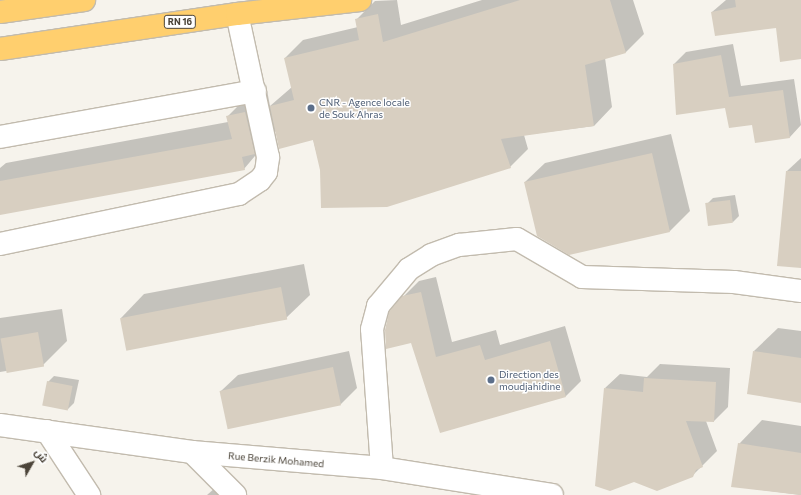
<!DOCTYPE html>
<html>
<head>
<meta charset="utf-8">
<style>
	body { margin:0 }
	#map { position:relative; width:801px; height:495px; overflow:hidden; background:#f6f3ec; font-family:Commissioner,Cairo,sans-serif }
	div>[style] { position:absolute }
	.shadow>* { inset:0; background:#0003 }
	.building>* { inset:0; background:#d8cfc1; transform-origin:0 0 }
	.roads { filter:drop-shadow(1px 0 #c2bbae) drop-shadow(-1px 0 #c2bbae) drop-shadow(0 1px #c2bbae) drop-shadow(0 -1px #c2bbae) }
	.minor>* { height:22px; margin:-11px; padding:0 11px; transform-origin:11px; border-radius:11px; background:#fff }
	.highway>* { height:22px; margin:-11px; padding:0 11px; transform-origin:11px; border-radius:11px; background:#ffcf6e }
	.dots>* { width:11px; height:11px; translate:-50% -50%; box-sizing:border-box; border:2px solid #fff; border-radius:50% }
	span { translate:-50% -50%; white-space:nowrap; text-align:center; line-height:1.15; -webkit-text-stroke:3px #fff; paint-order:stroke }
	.shield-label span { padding:1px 3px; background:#fff; border:1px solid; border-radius:3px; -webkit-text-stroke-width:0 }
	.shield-label { font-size:9px; color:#4b4439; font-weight:700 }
	.service-label { font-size:10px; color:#4e5e75 }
	.left { translate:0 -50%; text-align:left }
	.street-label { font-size:10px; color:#4b4439 }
	.north { position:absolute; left:12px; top:443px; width:40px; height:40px; -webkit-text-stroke:3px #fff; paint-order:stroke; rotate:51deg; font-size:11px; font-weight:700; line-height:16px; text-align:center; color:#4b4439 }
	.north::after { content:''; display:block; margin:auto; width:14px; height:18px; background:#4b4439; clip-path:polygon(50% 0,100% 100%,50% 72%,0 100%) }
</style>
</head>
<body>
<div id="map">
	<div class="shadow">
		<div style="clip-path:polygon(397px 0,401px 25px,482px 0,633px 0,644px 34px,626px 52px,605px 58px,612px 107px,594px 126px,524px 135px,528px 149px,510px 167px,321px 170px,313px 139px,276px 131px,244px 169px,0 214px,0 168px,6px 163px,228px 122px,227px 117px,249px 95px,267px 90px,270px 106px,292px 87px,285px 58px,303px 40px,358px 27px,357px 19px,375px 1px)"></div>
		<div style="clip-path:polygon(801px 0,801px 59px,776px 27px,712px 12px,726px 0)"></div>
		<div style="clip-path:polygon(733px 44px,741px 86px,794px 79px,801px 125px,790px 137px,753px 124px,726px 107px,674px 64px,686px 52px)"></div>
		<div style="clip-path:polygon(671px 134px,690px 211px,670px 231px,525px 182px,545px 163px)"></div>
		<div style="clip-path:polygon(801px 158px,801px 267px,787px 171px)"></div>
		<div style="clip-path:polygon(735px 195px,739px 216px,733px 222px,707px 204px,713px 198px)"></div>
		<div style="clip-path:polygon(304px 264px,310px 295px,286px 318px,121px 318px,144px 294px)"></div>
		<div style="clip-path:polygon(436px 277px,452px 342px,496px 330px,500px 345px,565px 326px,581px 381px,566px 396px,441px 432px,403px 297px,419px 281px)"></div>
		<div style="clip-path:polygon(62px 309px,67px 341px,43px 365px,0 372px,0 318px)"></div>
		<div style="clip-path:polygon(778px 328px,801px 331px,801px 402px,754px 351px)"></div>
		<div style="clip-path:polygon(349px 351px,357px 388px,341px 404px,221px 391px,238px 375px)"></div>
		<div style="clip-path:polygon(660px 364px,730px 368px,728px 407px,714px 421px,706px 421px,717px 451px,692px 476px,605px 388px,620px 374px,647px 377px)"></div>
		<div style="clip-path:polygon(54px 376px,79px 380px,74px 403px,68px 409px,48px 382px)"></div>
		<div style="clip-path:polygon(762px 420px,801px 426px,801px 495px,732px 486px,739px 444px)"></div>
		<div style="clip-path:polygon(215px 488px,222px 495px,207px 495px)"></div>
	</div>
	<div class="building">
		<div style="clip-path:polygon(520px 0,610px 0,626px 53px,585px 65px,594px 126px,501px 139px,511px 168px,387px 207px,321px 208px,320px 170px,313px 140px,279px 149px,270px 106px,294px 100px,284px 58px,359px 40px,355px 19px,378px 14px,383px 42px)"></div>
		<div style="clip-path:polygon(735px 0,801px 0,801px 59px,780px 62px,776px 28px,715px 36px,711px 12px,736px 7px)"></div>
		<div style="clip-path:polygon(721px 55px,729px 97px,783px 90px,790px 138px,755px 143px,752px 125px,729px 128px,725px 108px,676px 115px,673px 64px)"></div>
		<div style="clip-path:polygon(245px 112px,255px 154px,242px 157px,245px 170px,0 215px,0 181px,232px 139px,226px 116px)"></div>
		<div style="clip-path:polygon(652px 153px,670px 232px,569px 255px,537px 236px,524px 182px)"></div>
		<div style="clip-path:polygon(786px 171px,801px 171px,801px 268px,777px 266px)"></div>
		<div style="left:730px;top:200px;width:23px;height:25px;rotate:83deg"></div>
		<div style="left:281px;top:287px;width:33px;height:164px;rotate:79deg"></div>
		<div style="clip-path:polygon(421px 292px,436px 357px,480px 345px,485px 360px,550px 341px,566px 397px,440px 433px,411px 343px,386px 349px,385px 330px,389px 312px,402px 296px)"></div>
		<div style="left:38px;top:332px;width:35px;height:38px;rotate:80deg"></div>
		<div style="clip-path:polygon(753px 351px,801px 358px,801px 403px,747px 394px)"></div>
		<div style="left:333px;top:367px;width:39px;height:116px;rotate:78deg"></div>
		<div style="clip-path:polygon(644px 378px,716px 382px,714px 422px,686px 421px,703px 467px,696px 470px,693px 477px,657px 491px,634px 482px,610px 491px,595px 486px,604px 388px,643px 392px)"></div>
		<div style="left:47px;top:381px;width:26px;height:25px;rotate:11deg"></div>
		<div style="clip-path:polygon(738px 443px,801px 453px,801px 495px,731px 487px)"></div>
	</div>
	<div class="roads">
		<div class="minor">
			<div style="left:0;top:137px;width:259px;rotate:-10.2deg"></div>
			<div style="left:0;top:244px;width:244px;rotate:-11.8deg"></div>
			<div style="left:239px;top:194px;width:25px;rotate:-34deg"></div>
			<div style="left:260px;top:180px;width:10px;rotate:-53deg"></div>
			<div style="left:266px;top:172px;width:15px;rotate:-82deg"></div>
			<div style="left:268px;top:157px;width:146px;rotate:-102.2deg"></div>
			<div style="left:0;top:425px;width:194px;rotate:8deg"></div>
			<div style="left:192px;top:452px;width:191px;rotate:4.8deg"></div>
			<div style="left:382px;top:468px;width:172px;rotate:9deg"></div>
			<div style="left:47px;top:431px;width:77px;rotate:56.7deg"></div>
			<div style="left:192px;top:452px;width:61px;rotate:45deg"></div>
			<div style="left:382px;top:468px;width:139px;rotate:-94.1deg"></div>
			<div style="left:372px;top:329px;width:24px;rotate:-75deg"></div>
			<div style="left:378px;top:306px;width:48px;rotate:-50deg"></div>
			<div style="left:409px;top:269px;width:26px;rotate:-32deg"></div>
			<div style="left:431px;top:255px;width:30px;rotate:-20deg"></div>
			<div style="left:459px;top:245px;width:58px;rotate:-5.9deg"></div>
			<div style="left:517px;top:239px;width:75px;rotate:30.3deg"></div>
			<div style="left:582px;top:277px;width:152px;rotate:1.9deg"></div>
			<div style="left:734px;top:282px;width:68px;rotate:7.7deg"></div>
		</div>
		<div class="highway">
			<div style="left:0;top:12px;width:85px;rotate:-8.1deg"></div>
			<div style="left:0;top:49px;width:240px;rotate:-8.4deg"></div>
			<div style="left:237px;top:14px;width:124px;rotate:-6.5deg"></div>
		</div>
	</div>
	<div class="dots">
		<div style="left:311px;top:108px;background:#5c6f8a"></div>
		<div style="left:491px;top:380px;background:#5c6f8a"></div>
	</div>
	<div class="shield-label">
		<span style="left:180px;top:22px">RN 16</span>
	</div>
	<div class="service-label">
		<span class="left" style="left:319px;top:108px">CNR - Agence locale<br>de Souk Ahras</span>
		<span class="left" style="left:499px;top:380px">Direction des<br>moudjahidine</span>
	</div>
	<div class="street-label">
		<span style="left:276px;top:460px;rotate:5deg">Rue Berzik Mohamed</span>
	</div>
	<div class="north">ش</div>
</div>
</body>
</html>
